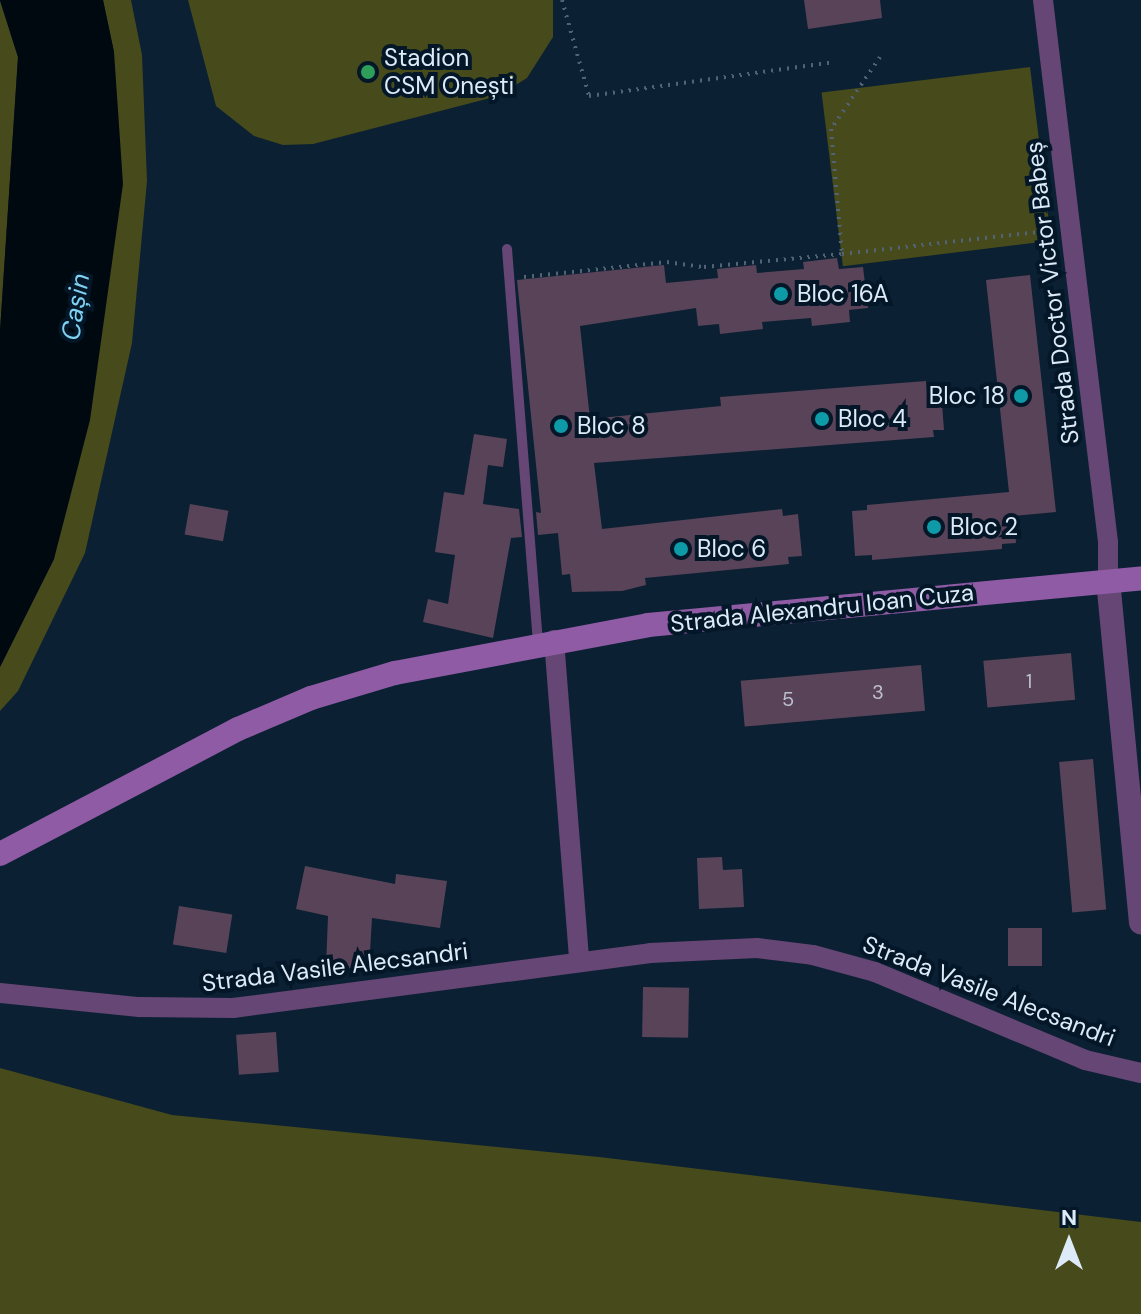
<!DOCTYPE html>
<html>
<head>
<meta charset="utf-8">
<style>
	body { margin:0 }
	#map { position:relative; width:1141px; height:1314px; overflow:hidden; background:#0b2033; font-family:"DM Sans",sans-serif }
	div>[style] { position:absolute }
	.green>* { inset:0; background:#474a1b; transform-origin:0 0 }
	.water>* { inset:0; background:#00090f }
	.building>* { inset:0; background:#594358; transform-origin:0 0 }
	.path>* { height:4px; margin-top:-2px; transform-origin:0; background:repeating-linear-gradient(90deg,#516374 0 2px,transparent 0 8px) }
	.service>* { height:10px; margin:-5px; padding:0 5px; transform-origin:5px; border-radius:5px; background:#664674 }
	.minor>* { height:20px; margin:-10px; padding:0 10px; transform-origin:10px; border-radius:10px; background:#664674 }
	.tertiary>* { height:24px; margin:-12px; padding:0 12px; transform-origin:12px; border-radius:12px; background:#664674 }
	.secondary>* { height:24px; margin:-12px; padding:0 12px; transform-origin:12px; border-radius:12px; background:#8f5ba5 }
	.dots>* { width:22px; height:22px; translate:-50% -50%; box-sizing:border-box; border:4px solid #031728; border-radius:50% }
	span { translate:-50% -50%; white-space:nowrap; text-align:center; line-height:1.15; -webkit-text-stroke:8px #031728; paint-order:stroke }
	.number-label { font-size:20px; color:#bcc0cf }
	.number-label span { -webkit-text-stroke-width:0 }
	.poi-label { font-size:24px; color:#ddeaf7 }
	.left { translate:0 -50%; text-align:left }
	.right { translate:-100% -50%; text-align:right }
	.street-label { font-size:24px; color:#ddeaf7 }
	.water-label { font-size:26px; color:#7fd0f1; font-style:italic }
	.north { position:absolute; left:1029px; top:1202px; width:80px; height:80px; -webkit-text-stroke:6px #031728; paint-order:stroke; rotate:0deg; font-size:22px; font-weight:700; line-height:32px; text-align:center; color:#ddeaf7 }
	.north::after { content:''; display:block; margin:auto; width:28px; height:36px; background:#ddeaf7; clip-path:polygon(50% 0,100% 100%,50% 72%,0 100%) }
</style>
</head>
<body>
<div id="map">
	<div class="green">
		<div style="clip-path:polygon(103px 0,131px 0,142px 55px,147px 181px,132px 343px,85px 553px,18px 691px,0 711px,0 667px,54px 559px,114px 52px)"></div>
		<div style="clip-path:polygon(188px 0,553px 0,553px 37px,527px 78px,498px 96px,313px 144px,283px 145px,254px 136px,216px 106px)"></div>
		<div style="clip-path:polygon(0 1px,18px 57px,0 331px)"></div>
		<div style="left:1030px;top:67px;width:175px;height:210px;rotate:83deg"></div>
		<div style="clip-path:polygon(0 1068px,172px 1115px,599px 1157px,1141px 1222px,1141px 1314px,0 1314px)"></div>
	</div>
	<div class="water">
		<div style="clip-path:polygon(0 0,103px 0,114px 52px,123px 184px,90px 420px,54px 559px,0 667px,0 331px,18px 57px)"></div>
	</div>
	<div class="building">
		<div style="clip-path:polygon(804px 0,880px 0,882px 18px,808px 29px)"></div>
		<div style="clip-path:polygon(837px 258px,839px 269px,863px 267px,868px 308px,849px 310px,850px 322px,812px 326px,811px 318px,762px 322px,763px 329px,720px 334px,719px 324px,698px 326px,696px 308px,580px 326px,590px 419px,721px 406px,720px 397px,926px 381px,927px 391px,941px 390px,944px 430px,933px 430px,934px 437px,594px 463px,602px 529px,782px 509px,783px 516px,798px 514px,802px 556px,788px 557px,789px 564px,645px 578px,646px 585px,622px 591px,572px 592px,570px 574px,562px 575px,558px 533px,538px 535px,536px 512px,541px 513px,517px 280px,664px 265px,666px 283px,718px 278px,717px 269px,756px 265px,757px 273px,804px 269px,803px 262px)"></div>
		<div style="clip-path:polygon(1030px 275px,1056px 512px,1014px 516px,1016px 543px,1002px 544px,1002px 549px,872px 560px,872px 555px,855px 556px,852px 511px,867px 510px,867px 505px,1009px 492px,986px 280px)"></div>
		<div style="clip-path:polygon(474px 434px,507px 439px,503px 467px,488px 465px,483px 504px,519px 509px,522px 537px,511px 538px,493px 638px,423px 622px,428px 599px,448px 604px,455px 555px,435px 552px,444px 492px,464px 495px)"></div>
		<div style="left:190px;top:504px;width:39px;height:31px;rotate:10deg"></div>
		<div style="left:1071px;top:653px;width:47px;height:88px;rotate:85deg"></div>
		<div style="left:921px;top:665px;width:46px;height:181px;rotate:85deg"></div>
		<div style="left:1093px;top:759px;width:151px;height:34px;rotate:85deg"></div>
		<div style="clip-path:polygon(722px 857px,723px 870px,742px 869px,744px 907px,699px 909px,697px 858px)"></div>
		<div style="clip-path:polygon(305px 866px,395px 884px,396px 874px,447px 881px,440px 928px,372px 918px,369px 969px,326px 967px,328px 916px,296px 909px)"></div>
		<div style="left:179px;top:906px;width:54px;height:39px;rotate:9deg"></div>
		<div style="left:1008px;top:928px;width:34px;height:38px"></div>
		<div style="left:643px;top:987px;width:46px;height:50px;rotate:1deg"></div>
		<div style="left:276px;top:1032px;width:40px;height:40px;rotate:86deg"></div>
	</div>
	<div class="path">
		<div style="left:562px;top:0;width:100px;rotate:74.3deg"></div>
		<div style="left:589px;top:96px;width:246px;rotate:-7.9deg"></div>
		<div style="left:880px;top:57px;width:87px;rotate:124.2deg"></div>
		<div style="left:831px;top:129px;width:125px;rotate:85deg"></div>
		<div style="left:842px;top:254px;width:207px;rotate:-6.4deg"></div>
		<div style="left:524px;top:277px;width:144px;rotate:-6deg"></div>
		<div style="left:667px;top:262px;width:37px;rotate:8deg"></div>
		<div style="left:704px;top:267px;width:138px;rotate:-5.4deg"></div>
	</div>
	<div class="service">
		<div style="left:507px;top:249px;width:395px;rotate:85.5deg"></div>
	</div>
	<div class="minor">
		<div style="left:1043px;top:0;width:546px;rotate:83.16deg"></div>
		<div style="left:1108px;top:542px;width:38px;rotate:90deg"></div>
		<div style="left:554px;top:640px;width:322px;rotate:85.5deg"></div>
		<div style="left:0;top:993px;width:140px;rotate:5.8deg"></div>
		<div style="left:139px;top:1007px;width:94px;rotate:0.6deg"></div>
		<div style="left:233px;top:1008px;width:421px;rotate:-7.5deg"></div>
		<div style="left:650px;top:953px;width:107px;rotate:-2.7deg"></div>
		<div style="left:757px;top:948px;width:56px;rotate:7.1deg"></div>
		<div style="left:813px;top:955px;width:64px;rotate:15.3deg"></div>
		<div style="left:875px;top:972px;width:228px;rotate:22.7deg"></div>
		<div style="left:1085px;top:1060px;width:57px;rotate:13.1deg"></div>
	</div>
	<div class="tertiary">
		<div style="left:1108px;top:580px;width:344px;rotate:84.5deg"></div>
	</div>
	<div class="secondary">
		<div style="left:0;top:854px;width:269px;rotate:-27.7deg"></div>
		<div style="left:238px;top:729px;width:79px;rotate:-23deg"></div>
		<div style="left:311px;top:698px;width:88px;rotate:-16.6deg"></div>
		<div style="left:395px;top:673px;width:258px;rotate:-10.7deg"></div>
		<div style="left:648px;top:625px;width:495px;rotate:-5.4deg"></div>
	</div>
	<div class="dots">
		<div style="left:368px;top:72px;background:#2e9e5b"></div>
		<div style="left:781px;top:294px;background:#0f9aa8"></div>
		<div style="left:1021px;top:396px;background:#0f9aa8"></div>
		<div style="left:822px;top:419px;background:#0f9aa8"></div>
		<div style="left:561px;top:426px;background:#0f9aa8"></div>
		<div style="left:934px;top:527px;background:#0f9aa8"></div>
		<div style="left:681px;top:549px;background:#0f9aa8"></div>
	</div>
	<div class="number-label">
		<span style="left:1029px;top:681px">1</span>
		<span style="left:878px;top:692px">3</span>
		<span style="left:788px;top:699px">5</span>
	</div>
	<div class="poi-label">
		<span class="left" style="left:384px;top:72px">Stadion<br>CSM Onești</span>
		<span class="left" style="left:797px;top:294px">Bloc 16A</span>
		<span class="right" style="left:1005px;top:396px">Bloc 18</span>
		<span class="left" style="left:838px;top:419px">Bloc 4</span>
		<span class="left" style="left:577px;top:426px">Bloc 8</span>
		<span class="left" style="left:950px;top:527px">Bloc 2</span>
		<span class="left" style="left:697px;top:549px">Bloc 6</span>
	</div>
	<div class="street-label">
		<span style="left:1052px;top:293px;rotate:-97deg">Strada Doctor Victor Babeș</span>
		<span style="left:822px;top:608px;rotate:-6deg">Strada Alexandru Ioan Cuza</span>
		<span style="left:335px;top:967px;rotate:-7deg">Strada Vasile Alecsandri</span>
		<span style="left:989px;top:991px;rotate:21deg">Strada Vasile Alecsandri</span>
	</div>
	<div class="water-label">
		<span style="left:76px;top:307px;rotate:-81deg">Cașin</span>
	</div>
	<div class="north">N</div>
</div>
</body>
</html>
